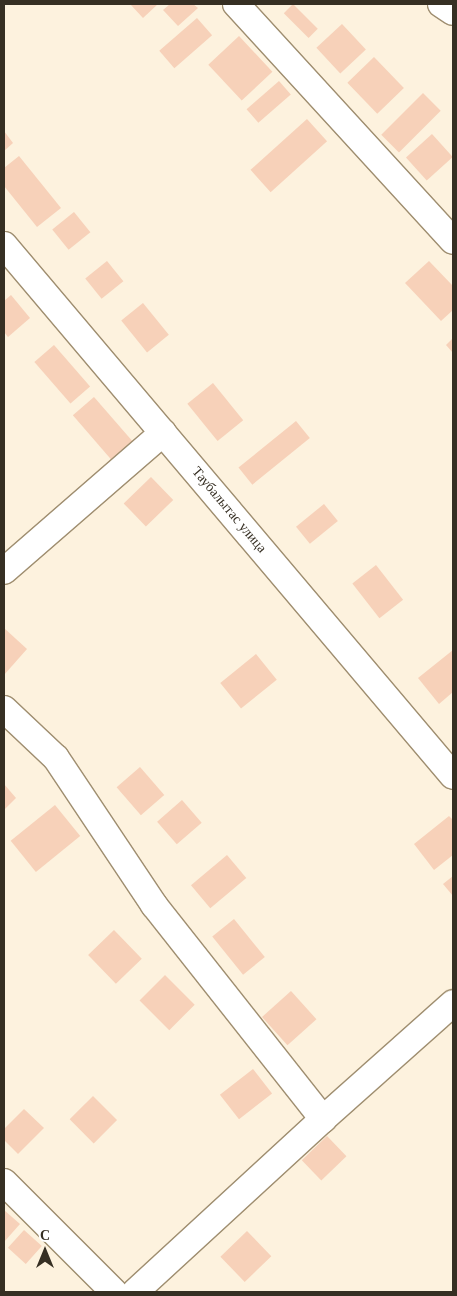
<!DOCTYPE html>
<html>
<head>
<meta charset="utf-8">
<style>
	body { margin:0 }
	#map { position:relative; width:457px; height:1296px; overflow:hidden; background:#fdf2de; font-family:"Times New Roman",serif }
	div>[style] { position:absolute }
	.building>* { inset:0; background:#f7d1b9; transform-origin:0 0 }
	.roads { filter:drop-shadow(1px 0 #9f8e70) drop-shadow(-1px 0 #9f8e70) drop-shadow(0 1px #9f8e70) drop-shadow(0 -1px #9f8e70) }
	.minor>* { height:26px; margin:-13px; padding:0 13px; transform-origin:13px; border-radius:13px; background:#fff }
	span { translate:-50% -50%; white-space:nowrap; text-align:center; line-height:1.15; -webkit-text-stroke:4.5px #fff; paint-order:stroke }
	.street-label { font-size:14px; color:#362f23 }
	.frame { position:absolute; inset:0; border:5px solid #362f23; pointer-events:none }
	.north { position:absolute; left:20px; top:1226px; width:50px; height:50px; -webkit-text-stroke:4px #fff; paint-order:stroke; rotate:0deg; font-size:14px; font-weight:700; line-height:20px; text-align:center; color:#362f23 }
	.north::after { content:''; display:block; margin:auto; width:18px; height:22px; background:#362f23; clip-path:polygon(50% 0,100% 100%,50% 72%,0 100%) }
</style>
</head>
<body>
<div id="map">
	<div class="building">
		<div style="clip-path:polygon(130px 4px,158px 4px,143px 18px)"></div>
		<div style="clip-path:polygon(170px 4px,193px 4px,198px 8px,178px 26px,163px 10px)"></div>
		<div style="left:293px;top:4px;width:35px;height:13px;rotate:45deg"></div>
		<div style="left:197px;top:18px;width:23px;height:50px;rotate:49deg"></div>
		<div style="left:342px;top:24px;width:35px;height:35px;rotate:47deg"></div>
		<div style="left:239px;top:36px;width:49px;height:42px;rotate:47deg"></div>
		<div style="left:374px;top:57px;width:43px;height:37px;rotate:46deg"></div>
		<div style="left:279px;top:81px;width:18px;height:43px;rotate:49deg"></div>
		<div style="left:423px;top:93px;width:25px;height:59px;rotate:45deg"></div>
		<div style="left:307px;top:119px;width:30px;height:76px;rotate:48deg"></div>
		<div style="clip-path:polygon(4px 131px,13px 143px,4px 151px)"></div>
		<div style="left:432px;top:134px;width:31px;height:35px;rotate:48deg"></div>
		<div style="clip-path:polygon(19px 156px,61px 208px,37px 227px,4px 186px,4px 168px)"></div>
		<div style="left:74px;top:212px;width:26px;height:28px;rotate:51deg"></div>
		<div style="left:107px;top:261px;width:26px;height:28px;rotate:51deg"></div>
		<div style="clip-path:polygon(429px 261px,453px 286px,453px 310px,441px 321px,405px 283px)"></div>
		<div style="clip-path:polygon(11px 295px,30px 318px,8px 337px,4px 332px,4px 301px)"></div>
		<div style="left:143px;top:303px;width:41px;height:28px;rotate:51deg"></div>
		<div style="clip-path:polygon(453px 338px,453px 353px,446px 345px)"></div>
		<div style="left:54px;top:345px;width:55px;height:26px;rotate:49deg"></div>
		<div style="left:213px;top:383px;width:48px;height:33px;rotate:51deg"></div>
		<div style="left:94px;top:397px;width:60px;height:28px;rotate:49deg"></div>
		<div style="left:296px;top:421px;width:22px;height:74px;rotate:51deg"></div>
		<div style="left:151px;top:477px;width:32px;height:38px;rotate:46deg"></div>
		<div style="left:324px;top:504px;width:22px;height:36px;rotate:51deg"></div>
		<div style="left:376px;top:565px;width:44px;height:30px;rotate:52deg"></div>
		<div style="clip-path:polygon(4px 628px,27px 649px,4px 675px)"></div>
		<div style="clip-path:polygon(453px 650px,453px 692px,439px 704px,418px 678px)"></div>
		<div style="left:256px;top:654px;width:33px;height:46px;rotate:51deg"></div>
		<div style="left:140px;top:767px;width:37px;height:31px;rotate:49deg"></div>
		<div style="clip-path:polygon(4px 784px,16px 798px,4px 810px)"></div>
		<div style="left:182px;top:800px;width:30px;height:33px;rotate:49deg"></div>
		<div style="left:55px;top:805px;width:40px;height:57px;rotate:51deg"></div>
		<div style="clip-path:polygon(449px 816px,453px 820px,453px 855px,434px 870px,414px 844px)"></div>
		<div style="left:227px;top:855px;width:30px;height:47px;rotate:50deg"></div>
		<div style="clip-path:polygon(453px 876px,453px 896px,443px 884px)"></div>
		<div style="left:234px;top:919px;width:49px;height:28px;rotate:51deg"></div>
		<div style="left:114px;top:930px;width:40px;height:36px;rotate:46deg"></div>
		<div style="left:165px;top:975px;width:42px;height:36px;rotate:45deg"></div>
		<div style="left:291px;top:991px;width:38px;height:39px;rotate:48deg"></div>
		<div style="left:253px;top:1069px;width:31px;height:42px;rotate:52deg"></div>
		<div style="left:93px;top:1096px;width:34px;height:33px;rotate:45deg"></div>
		<div style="clip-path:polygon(24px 1109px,44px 1128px,18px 1154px,4px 1140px,4px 1129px)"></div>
		<div style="left:327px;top:1136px;width:28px;height:35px;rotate:46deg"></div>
		<div style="clip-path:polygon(4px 1210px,20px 1224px,4px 1242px)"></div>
		<div style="left:24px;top:1230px;width:24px;height:24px;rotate:42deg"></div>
		<div style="left:247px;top:1231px;width:35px;height:37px;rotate:46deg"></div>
	</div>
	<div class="roads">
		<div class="minor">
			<div style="left:236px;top:4px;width:321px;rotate:47.5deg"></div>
			<div style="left:441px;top:4px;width:14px;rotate:34deg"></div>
			<div style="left:4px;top:245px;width:695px;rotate:49.78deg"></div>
			<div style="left:4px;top:571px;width:211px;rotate:-41deg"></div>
			<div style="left:4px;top:709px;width:71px;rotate:43.3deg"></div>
			<div style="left:56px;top:758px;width:177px;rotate:56.3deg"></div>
			<div style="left:154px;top:905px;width:273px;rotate:51.7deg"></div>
			<div style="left:4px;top:1182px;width:156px;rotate:45deg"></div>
			<div style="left:135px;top:1292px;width:255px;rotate:-42.6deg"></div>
			<div style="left:323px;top:1119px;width:174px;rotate:-41.7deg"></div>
		</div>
	</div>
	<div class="street-label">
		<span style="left:229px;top:510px;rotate:50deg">Таубалытас улица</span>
	</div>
	<div class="frame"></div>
	<div class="north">С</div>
</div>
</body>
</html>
